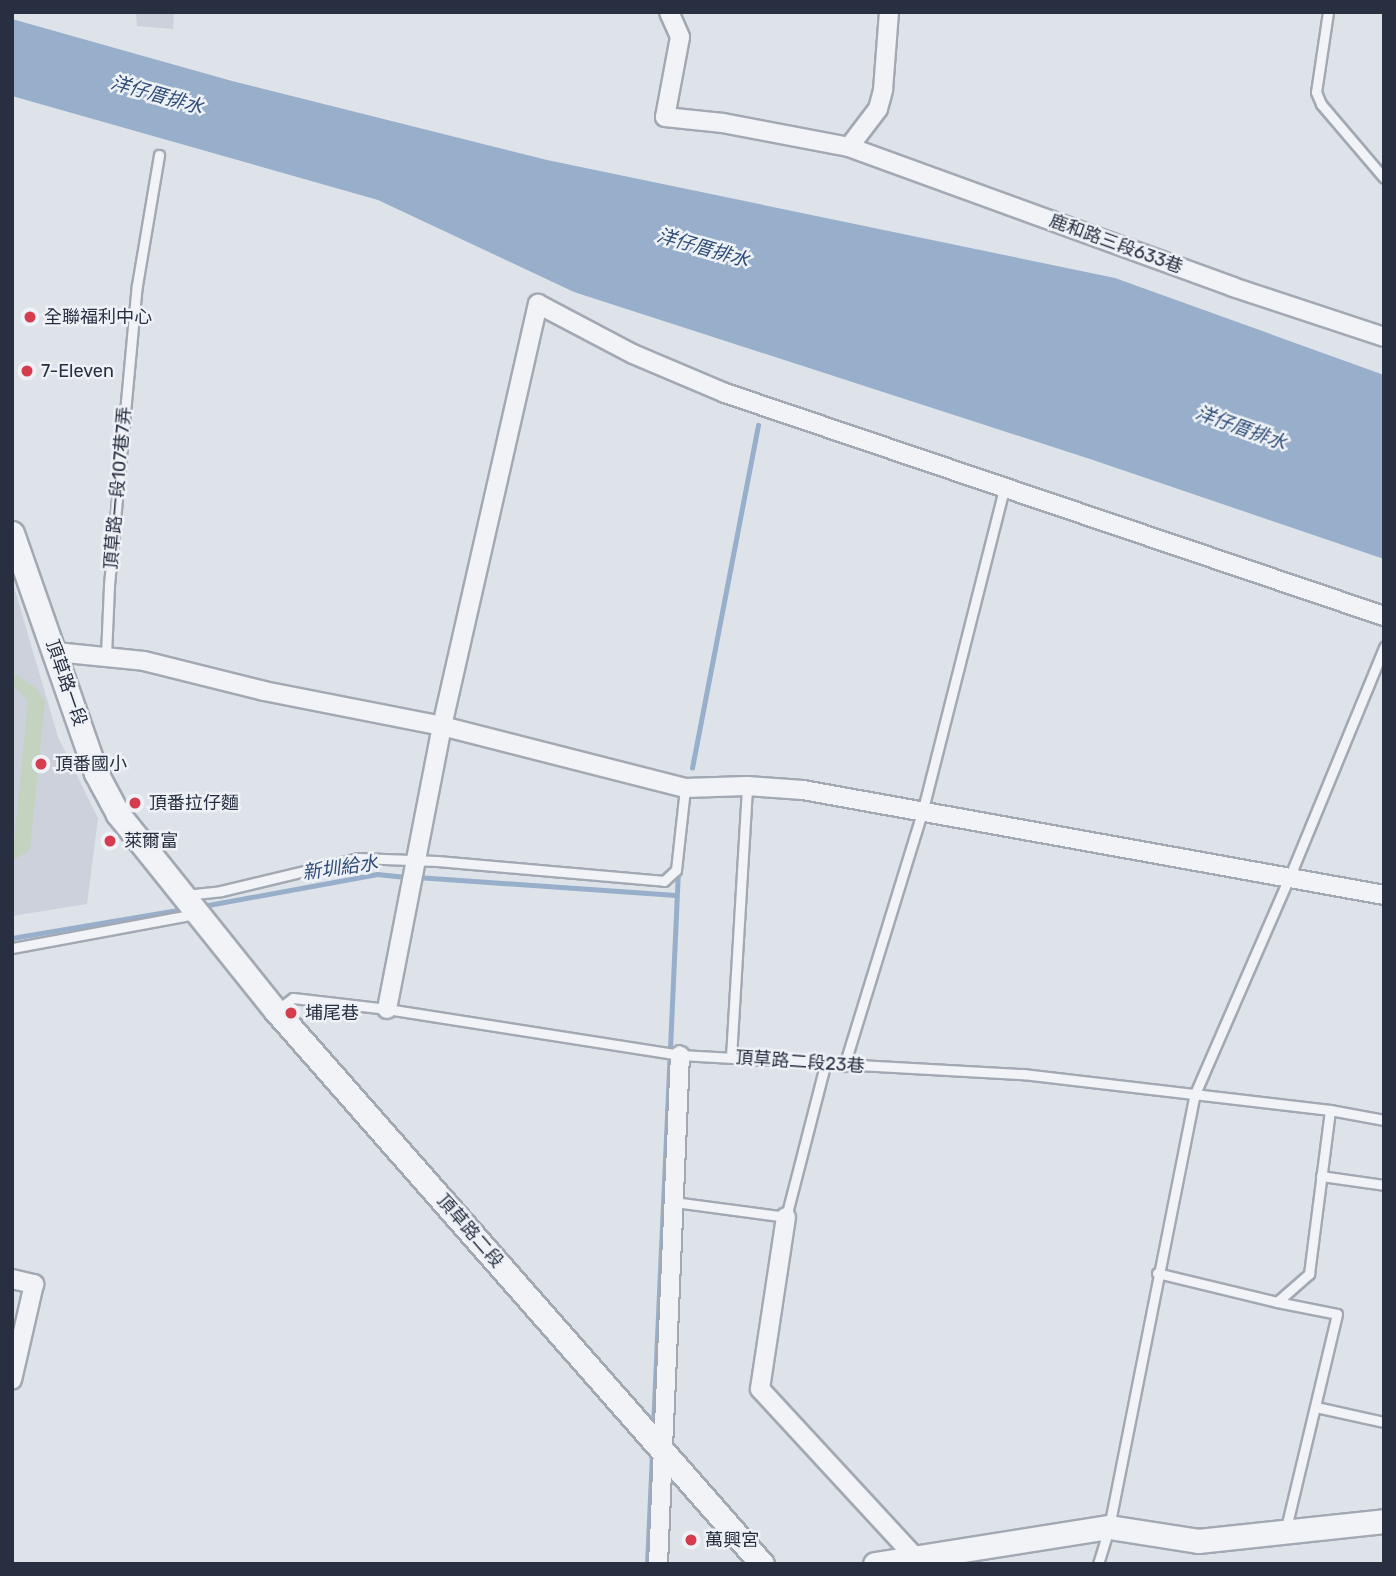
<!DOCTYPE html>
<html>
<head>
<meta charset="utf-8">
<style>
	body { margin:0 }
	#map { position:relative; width:1396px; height:1576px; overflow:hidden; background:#dee2e9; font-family:Rubik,"Noto Sans TC",sans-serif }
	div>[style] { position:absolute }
	.built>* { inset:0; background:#ccd1db }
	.green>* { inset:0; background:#c3d3bf }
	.water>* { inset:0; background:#97afcb }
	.stream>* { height:4.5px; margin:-2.25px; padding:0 2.25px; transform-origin:2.25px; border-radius:2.25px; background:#97afcb }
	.roads { filter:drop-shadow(2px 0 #a3a9b3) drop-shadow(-2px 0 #a3a9b3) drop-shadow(0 2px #a3a9b3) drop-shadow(0 -2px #a3a9b3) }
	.service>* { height:9px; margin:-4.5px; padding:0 4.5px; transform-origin:4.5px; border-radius:4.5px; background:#f1f3f7 }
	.minor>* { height:18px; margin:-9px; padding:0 9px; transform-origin:9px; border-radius:9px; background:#f1f3f7 }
	.tertiary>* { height:23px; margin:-11.5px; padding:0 11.5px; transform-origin:11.5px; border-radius:11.5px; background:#f1f3f7 }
	.dots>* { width:19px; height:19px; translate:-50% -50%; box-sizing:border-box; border:4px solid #eef1f6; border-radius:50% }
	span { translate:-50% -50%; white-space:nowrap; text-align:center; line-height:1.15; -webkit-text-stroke:5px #eef1f6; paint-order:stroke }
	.street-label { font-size:18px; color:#272f41 }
	.poi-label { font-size:18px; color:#272f41 }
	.left { translate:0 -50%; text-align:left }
	.water-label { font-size:19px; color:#2e4c77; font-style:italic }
	.frame { position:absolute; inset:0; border:14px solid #272f41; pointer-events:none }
</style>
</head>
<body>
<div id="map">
	<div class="built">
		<div style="clip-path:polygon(136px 12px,174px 12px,173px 29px,137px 26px)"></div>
		<div style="clip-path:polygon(12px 580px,58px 737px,98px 818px,87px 904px,12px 916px)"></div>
	</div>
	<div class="green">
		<div style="clip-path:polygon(12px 672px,37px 689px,45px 701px,30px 850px,12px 861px,28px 701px,12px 684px)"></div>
	</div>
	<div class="water">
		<div style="clip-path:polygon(12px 19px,232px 81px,547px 160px,1115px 278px,1384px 375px,1384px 559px,1090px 459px,574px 292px,378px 200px,12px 96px)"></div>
	</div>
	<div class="stream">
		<div style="left:692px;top:768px;width:349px;rotate:-79.1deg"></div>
		<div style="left:417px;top:877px;width:259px;rotate:4deg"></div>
		<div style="left:203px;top:906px;width:177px;rotate:-10.4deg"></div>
		<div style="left:377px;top:874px;width:31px;rotate:6deg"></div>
		<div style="left:12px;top:938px;width:174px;rotate:-9.6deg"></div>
		<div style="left:653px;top:1427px;width:559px;rotate:-87.43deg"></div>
		<div style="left:647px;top:1564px;width:111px;rotate:-87.4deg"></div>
	</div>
	<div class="roads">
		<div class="service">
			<div style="left:1328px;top:12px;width:81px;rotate:98.5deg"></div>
			<div style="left:1316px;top:92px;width:13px;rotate:67deg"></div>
			<div style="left:1321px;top:104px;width:97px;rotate:49.6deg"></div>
			<div style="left:106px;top:655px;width:70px;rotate:-87.5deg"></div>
			<div style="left:109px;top:585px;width:301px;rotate:-84.7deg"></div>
			<div style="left:137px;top:285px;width:132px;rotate:-80.4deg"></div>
			<div style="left:185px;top:895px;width:36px;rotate:-6deg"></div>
			<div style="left:221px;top:891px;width:141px;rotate:-13.5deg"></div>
			<div style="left:358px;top:858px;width:79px;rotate:2.2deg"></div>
			<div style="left:437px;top:861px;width:228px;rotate:5deg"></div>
			<div style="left:664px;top:881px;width:16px;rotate:-43deg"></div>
			<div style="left:676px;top:870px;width:82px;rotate:-83.7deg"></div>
			<div style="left:12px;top:948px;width:186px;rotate:-10.5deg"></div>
			<div style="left:277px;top:1010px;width:20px;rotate:-37deg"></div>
			<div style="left:293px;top:998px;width:95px;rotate:6.7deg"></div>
			<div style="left:387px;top:1009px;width:297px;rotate:8.9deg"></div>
			<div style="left:680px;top:1055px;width:344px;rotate:3.2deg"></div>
			<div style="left:1023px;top:1074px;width:309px;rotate:6.7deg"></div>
			<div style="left:731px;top:1057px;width:271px;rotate:-86.6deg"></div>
			<div style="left:844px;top:1066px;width:269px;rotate:-72.9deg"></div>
			<div style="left:923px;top:809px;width:331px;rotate:-75.8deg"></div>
			<div style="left:1321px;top:1176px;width:64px;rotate:8.1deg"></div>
			<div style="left:674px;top:1202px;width:113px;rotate:7.6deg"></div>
			<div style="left:786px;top:1217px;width:157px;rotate:-75.6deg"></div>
			<div style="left:1157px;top:1273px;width:123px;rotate:13.6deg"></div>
			<div style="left:1277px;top:1302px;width:43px;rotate:-41.2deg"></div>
			<div style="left:1309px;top:1274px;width:165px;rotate:-82.7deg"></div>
			<div style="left:1330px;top:1110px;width:55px;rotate:10.5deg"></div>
			<div style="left:1277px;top:1302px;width:61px;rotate:11.3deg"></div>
			<div style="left:1337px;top:1314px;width:224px;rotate:103.4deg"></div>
			<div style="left:1316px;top:1407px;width:70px;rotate:12.4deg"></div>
			<div style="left:1098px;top:1564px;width:39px;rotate:-73deg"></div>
			<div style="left:1109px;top:1527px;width:439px;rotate:-78.8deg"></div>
			<div style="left:1194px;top:1096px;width:238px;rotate:-66.5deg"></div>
			<div style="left:1289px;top:878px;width:250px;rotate:-67.6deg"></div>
		</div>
		<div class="minor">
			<div style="left:669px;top:12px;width:27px;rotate:66deg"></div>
			<div style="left:680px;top:37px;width:81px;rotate:100.6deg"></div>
			<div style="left:665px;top:117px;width:58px;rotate:5.9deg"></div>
			<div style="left:723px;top:123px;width:128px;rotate:10.8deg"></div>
			<div style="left:849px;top:147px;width:409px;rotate:20deg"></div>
			<div style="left:1233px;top:287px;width:159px;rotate:18.3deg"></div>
			<div style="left:849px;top:147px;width:48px;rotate:-52.7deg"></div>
			<div style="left:878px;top:109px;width:20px;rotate:-75deg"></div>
			<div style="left:883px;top:90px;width:78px;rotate:-85.6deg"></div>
			<div style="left:56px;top:652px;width:88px;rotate:5.8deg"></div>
			<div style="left:144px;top:661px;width:124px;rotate:14deg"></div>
			<div style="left:264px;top:691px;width:181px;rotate:11.1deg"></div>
			<div style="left:442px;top:726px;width:251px;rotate:14.3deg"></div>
			<div style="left:685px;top:788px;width:62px;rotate:-1.8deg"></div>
			<div style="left:747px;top:786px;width:56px;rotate:4.1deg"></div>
			<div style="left:803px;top:790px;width:590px;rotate:10.24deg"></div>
			<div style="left:387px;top:1009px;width:288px;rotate:-79deg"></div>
			<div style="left:442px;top:726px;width:433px;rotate:-77.2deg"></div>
			<div style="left:538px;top:304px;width:107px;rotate:27.8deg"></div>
			<div style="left:633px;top:354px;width:100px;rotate:23deg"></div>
			<div style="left:725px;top:393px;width:696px;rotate:18.7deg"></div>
			<div style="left:786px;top:1217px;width:174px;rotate:98.6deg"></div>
			<div style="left:760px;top:1389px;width:231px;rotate:47.3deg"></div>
			<div style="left:12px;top:1279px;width:23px;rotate:13deg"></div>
			<div style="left:34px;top:1284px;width:98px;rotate:102.9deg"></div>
			<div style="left:658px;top:1564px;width:509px;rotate:-87.53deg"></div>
		</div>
		<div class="tertiary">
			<div style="left:12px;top:533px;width:254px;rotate:70.7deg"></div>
			<div style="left:96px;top:773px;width:47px;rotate:61.8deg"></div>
			<div style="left:118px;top:814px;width:253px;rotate:51.3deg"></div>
			<div style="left:276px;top:1011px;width:736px;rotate:48.69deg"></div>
			<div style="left:875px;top:1564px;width:237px;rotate:-9deg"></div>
			<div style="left:1109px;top:1527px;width:90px;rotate:8.9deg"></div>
			<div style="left:1198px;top:1541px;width:187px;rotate:-6.1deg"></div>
		</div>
	</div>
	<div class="dots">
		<div style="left:30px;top:317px;background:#d53c4e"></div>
		<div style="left:27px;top:371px;background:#d53c4e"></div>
		<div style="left:41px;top:764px;background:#d53c4e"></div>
		<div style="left:135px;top:803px;background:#d53c4e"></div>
		<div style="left:110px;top:841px;background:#d53c4e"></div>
		<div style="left:291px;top:1013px;background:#d53c4e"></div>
		<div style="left:691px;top:1540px;background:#d53c4e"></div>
	</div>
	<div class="street-label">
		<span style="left:1116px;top:244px;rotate:20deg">鹿和路三段633巷</span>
		<span style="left:118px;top:488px;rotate:-85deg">頂草路一段107巷7弄</span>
		<span style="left:66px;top:683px;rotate:71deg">頂草路一段</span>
		<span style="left:800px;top:1062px;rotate:4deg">頂草路二段23巷</span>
		<span style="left:470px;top:1231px;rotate:49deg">頂草路二段</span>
	</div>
	<div class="poi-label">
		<span class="left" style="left:44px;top:317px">全聯福利中心</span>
		<span class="left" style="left:41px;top:371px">7-Eleven</span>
		<span class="left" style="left:55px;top:764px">頂番國小</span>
		<span class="left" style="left:149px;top:803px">頂番拉仔麵</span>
		<span class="left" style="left:124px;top:841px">萊爾富</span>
		<span class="left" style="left:305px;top:1013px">埔尾巷</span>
		<span class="left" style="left:705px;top:1540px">萬興宮</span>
	</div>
	<div class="water-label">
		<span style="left:157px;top:95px;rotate:16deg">洋仔厝排水</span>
		<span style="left:703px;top:248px;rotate:16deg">洋仔厝排水</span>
		<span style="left:1241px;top:428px;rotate:20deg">洋仔厝排水</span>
		<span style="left:340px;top:868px;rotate:-8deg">新圳給水</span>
	</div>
	<div class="frame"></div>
</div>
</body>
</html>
